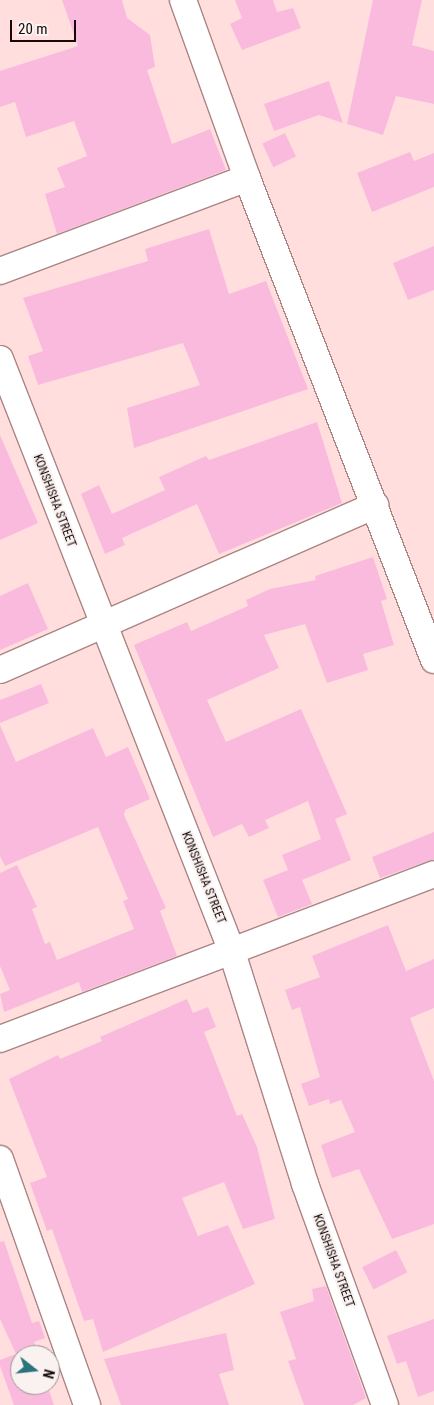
<!DOCTYPE html>
<html>
<head>
<meta charset="utf-8">
<style>
	body { margin:0 }
	#map { position:relative; width:434px; height:1405px; overflow:hidden; background:#ffdedd; font-family:"Roboto Condensed",sans-serif }
	div>[style] { position:absolute }
	.building>* { inset:0; background:#fabade; transform-origin:0 0 }
	.roads { filter:drop-shadow(1px 0 #aa8584) drop-shadow(-1px 0 #aa8584) drop-shadow(0 1px #aa8584) drop-shadow(0 -1px #aa8584) }
	.minor>* { height:26px; margin:-13px; padding:0 13px; transform-origin:13px; border-radius:13px; background:#fff }
	span { translate:-50% -50%; white-space:nowrap; text-align:center; line-height:1.15; -webkit-text-stroke:4px #faf2f1; paint-order:stroke }
	.street-label { font-size:12px; color:#160909 }
	.north { position:absolute; left:10px; top:1345px; width:50px; height:50px; box-sizing:border-box; background:#faf2f1; border:1px solid #9f9594; border-radius:50%; rotate:106deg; font-size:14px; font-weight:700; line-height:20px; text-align:center; color:#160909 }
	.north::after { content:''; display:block; margin:auto; width:18px; height:22px; background:#2b737d; clip-path:polygon(50% 0,100% 100%,50% 72%,0 100%) }
	.scale { position:absolute; left:10px; top:20px; width:66px; height:22px; box-sizing:border-box; border:2px solid #160909; border-top:0; padding-left:6px; font-size:15px; line-height:18px; white-space:nowrap; color:#160909; -webkit-text-stroke:4px #faf2f1; paint-order:stroke }
</style>
</head>
<body>
<div id="map">
	<div class="building">
		<div style="clip-path:polygon(62px 0,122px 0,127px 18px,150px 35px,155px 67px,147px 70px,172px 144px,210px 129px,226px 170px,57px 234px,45px 194px,65px 187px,57px 168px,87px 156px,74px 121px,26px 137px,15px 102px,0 107px,0 71px,78px 46px)"></div>
		<div style="clip-path:polygon(235px 0,273px 0,277px 12px,293px 8px,301px 28px,242px 50px,230px 24px,242px 18px)"></div>
		<div style="clip-path:polygon(373px 0,422px 0,412px 45px,434px 51px,434px 104px,396px 96px,383px 135px,347px 124px)"></div>
		<div style="clip-path:polygon(329px 81px,343px 123px,319px 115px,274px 131px,264px 104px)"></div>
		<div style="left:285px;top:133px;width:26px;height:25px;rotate:65deg"></div>
		<div style="clip-path:polygon(410px 152px,414px 161px,434px 153px,434px 187px,372px 212px,357px 173px)"></div>
		<div style="clip-path:polygon(209px 229px,229px 294px,266px 281px,308px 389px,134px 448px,127px 408px,200px 385px,183px 343px,38px 385px,28px 356px,43px 351px,23px 298px,148px 261px,145px 249px)"></div>
		<div style="clip-path:polygon(434px 246px,434px 290px,408px 300px,393px 263px)"></div>
		<div style="clip-path:polygon(317px 422px,342px 503px,219px 554px,197px 504px,122px 538px,125px 545px,105px 554px,81px 494px,99px 485px,112px 514px,165px 490px,159px 477px,206px 456px,209px 460px)"></div>
		<div style="clip-path:polygon(0 435px,38px 523px,0 540px)"></div>
		<div style="clip-path:polygon(373px 557px,387px 599px,381px 601px,394px 645px,363px 654px,368px 670px,327px 683px,305px 624px,264px 635px,279px 668px,207px 700px,226px 742px,301px 709px,347px 814px,335px 819px,351px 860px,302px 880px,312px 904px,278px 917px,263px 880px,288px 870px,282px 855px,321px 839px,308px 801px,265px 820px,269px 828px,249px 837px,242px 824px,213px 837px,134px 645px,187px 622px,191px 631px,248px 606px,246px 600px,270px 589px,316px 580px,315px 576px)"></div>
		<div style="clip-path:polygon(28px 583px,48px 629px,0 650px,0 596px)"></div>
		<div style="clip-path:polygon(41px 684px,49px 703px,0 723px,0 700px)"></div>
		<div style="clip-path:polygon(0 725px,16px 762px,93px 728px,106px 757px,128px 747px,150px 799px,125px 810px,124px 815px,166px 908px,160px 911px,177px 956px,82px 992px,79px 982px,4px 1012px,0 994px,10px 990px,0 966px,0 873px,17px 865px,37px 907px,32px 909px,45px 944px,50px 942px,57px 960px,134px 929px,123px 901px,128px 899px,98px 827px,5px 866px,0 856px)"></div>
		<div style="clip-path:polygon(434px 832px,434px 859px,380px 878px,372px 857px)"></div>
		<div style="clip-path:polygon(388px 925px,406px 971px,434px 959px,434px 1008px,410px 1018px,434px 1081px,434px 1224px,392px 1239px,359px 1169px,332px 1178px,321px 1145px,355px 1132px,341px 1100px,330px 1104px,329px 1099px,309px 1106px,301px 1084px,320px 1077px,300px 1007px,292px 1010px,285px 990px,320px 977px,312px 956px)"></div>
		<div style="clip-path:polygon(187px 999px,193px 1013px,208px 1007px,216px 1027px,204px 1032px,237px 1116px,242px 1114px,257px 1147px,275px 1219px,243px 1229px,224px 1182px,182px 1198px,198px 1236px,228px 1225px,255px 1284px,103px 1352px,93px 1319px,84px 1321px,52px 1229px,47px 1231px,30px 1183px,47px 1177px,9px 1079px,58px 1055px,60px 1059px,102px 1041px,100px 1037px)"></div>
		<div style="clip-path:polygon(4px 1241px,32px 1323px,39px 1321px,45px 1338px,34px 1342px,39px 1355px,20px 1355px,20px 1385px,47px 1385px,54px 1405px,14px 1405px,0 1366px,0 1360px,16px 1354px,0 1319px,0 1242px)"></div>
		<div style="left:396px;top:1250px;width:25px;height:38px;rotate:63deg"></div>
		<div style="clip-path:polygon(326px 1286px,366px 1398px,353px 1405px,304px 1405px,288px 1361px,296px 1359px,280px 1312px,314px 1301px,312px 1289px)"></div>
		<div style="clip-path:polygon(434px 1319px,434px 1391px,418px 1397px,406px 1361px,397px 1364px,387px 1336px)"></div>
		<div style="clip-path:polygon(226px 1333px,234px 1370px,219px 1374px,229px 1405px,121px 1405px,104px 1359px)"></div>
	</div>
	<div class="roads">
		<div class="minor">
			<div style="left:183px;top:0;width:189px;rotate:70.2deg"></div>
			<div style="left:247px;top:178px;width:517px;rotate:68.8deg"></div>
			<div style="left:0;top:271px;width:264px;rotate:-20.6deg"></div>
			<div style="left:0;top:359px;width:634px;rotate:68.62deg"></div>
			<div style="left:231px;top:949px;width:246px;rotate:72.5deg"></div>
			<div style="left:305px;top:1184px;width:235px;rotate:70.1deg"></div>
			<div style="left:0;top:670px;width:410px;rotate:-23.7deg"></div>
			<div style="left:0;top:1039px;width:464px;rotate:-20.8deg"></div>
			<div style="left:0;top:1159px;width:261px;rotate:70.5deg"></div>
		</div>
	</div>
	<div class="street-label">
		<span style="left:54px;top:501px;rotate:69deg">KONSHISHA STREET</span>
		<span style="left:203px;top:878px;rotate:68deg">KONSHISHA STREET</span>
		<span style="left:333px;top:1261px;rotate:70deg">KONSHISHA STREET</span>
	</div>
	<div class="north">N</div>
	<div class="scale">20 m</div>
</div>
</body>
</html>
